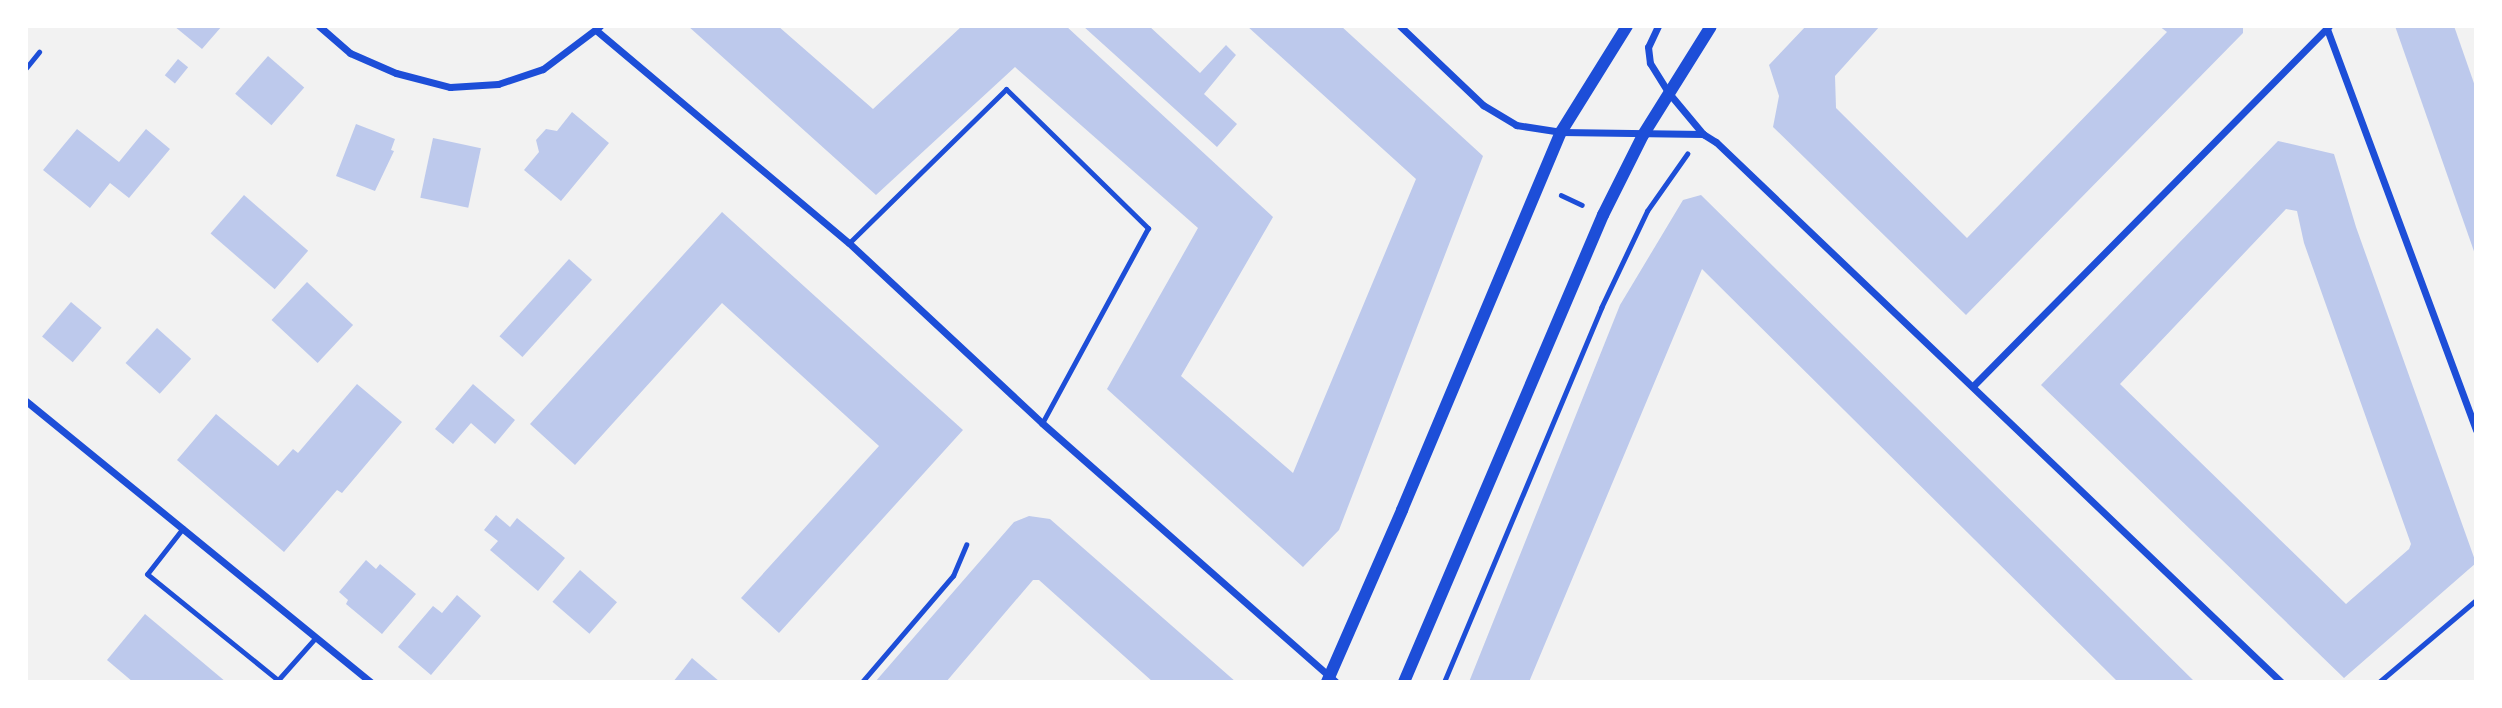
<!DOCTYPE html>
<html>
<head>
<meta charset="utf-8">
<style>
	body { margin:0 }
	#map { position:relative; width:2502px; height:708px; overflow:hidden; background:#f2f2f2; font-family:"DejaVu Sans",sans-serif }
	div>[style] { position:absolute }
	.building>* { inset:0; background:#bdc9ec; transform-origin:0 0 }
	.path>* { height:4.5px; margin:-2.25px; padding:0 2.25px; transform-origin:2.25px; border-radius:2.25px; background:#1d4ed8 }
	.service>* { height:5px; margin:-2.5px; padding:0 2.5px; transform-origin:2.5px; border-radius:2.5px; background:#1d4ed8 }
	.minor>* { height:7px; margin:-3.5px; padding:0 3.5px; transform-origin:3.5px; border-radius:3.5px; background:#1d4ed8 }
	.tertiary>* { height:12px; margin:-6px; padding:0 6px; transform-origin:6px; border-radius:6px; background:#1d4ed8 }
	span { translate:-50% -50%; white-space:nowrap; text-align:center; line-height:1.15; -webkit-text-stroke:5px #fff; paint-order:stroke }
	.frame { position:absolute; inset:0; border:28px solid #fff; pointer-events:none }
</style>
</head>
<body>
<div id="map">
	<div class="building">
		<div style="clip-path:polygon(174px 26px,222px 26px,202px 49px)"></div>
		<div style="clip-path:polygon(688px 26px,778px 26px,873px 109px,962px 26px,1066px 26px,1273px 217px,1181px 376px,1293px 473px,1416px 179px,1247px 26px,1341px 26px,1483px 156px,1339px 530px,1303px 567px,1107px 389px,1198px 228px,1015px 67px,876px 195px)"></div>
		<div style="clip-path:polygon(1083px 26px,1149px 26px,1200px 73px,1226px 45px,1236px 55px,1204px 94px,1237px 124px,1217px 147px)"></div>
		<div style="clip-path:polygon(1806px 26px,1880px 26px,1835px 76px,1836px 108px,1967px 238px,2167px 32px,2159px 26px,2243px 26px,2243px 33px,1966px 315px,1773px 127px,1779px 96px,1769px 65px)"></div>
		<div style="clip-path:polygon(2395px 26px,2454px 26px,2476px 89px,2476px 257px)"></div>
		<div style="left:268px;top:56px;width:48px;height:50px;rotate:41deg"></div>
		<div style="left:178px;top:59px;width:13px;height:21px;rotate:39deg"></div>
		<div style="clip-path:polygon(572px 112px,609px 143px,561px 201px,524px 170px,539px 152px,536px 140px,546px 129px,557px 131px)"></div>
		<div style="clip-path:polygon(356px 124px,395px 139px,391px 150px,394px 151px,375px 191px,336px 176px)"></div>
		<div style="clip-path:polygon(77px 129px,119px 162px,146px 129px,170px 149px,129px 198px,110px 183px,90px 208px,43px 170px)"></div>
		<div style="left:433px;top:138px;width:49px;height:61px;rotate:12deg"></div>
		<div style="clip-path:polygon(evenodd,2278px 141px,2334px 154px,2356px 227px,2476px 563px,2344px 678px,2041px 385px,2278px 141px,2286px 209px,2297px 211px,2304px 243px,2411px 544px,2409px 549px,2346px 604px,2120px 384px,2286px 209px)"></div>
		<div style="left:244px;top:195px;width:85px;height:51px;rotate:41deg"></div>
		<div style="clip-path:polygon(1701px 195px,2195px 682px,2118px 682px,1702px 269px,1529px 682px,1469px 682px,1620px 305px,1683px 200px)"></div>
		<div style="clip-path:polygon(722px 212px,963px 430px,779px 633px,741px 598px,879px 446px,722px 303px,575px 465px,530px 424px)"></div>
		<div style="left:569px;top:259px;width:31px;height:104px;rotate:42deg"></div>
		<div style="left:307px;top:282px;width:63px;height:52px;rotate:43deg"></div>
		<div style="left:71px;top:302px;width:40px;height:45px;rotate:40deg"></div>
		<div style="left:157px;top:328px;width:46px;height:47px;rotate:42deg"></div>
		<div style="clip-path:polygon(357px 384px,402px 422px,342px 493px,337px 490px,284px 552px,177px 460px,216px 414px,278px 466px,293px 449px,298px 453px)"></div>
		<div style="clip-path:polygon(473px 384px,515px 420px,495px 444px,471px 423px,453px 444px,435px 429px)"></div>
		<div style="clip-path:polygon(496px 515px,510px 527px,517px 518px,565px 558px,538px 591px,490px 550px,498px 541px,484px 530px)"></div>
		<div style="clip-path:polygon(1029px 516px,1050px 519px,1236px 682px,1153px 682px,1039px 580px,1033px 580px,946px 682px,875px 682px,1014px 522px)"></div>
		<div style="clip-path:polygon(366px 560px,376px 569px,380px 564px,416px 594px,382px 634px,346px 604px,348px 600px,339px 592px)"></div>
		<div style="left:580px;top:570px;width:49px;height:42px;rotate:41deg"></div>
		<div style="clip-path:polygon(457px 595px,481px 616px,431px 675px,398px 647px,433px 606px,442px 613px)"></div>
		<div style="clip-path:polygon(145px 614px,226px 682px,133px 682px,107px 660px)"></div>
		<div style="clip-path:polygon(692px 658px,720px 682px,673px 682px)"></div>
	</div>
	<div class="path">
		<div style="left:1561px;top:195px;width:23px;rotate:25deg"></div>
		<div style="left:862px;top:682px;width:140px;rotate:-49.4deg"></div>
		<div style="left:953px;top:576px;width:34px;rotate:-67deg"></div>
		<div style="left:1444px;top:682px;width:406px;rotate:-67.2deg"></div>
		<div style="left:1601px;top:308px;width:107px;rotate:-64.6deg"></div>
		<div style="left:1647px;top:211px;width:70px;rotate:-54.9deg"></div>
	</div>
	<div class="service">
		<div style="left:26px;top:68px;width:21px;rotate:-51deg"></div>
		<div style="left:849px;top:243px;width:220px;rotate:-44.4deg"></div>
		<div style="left:1006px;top:89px;width:199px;rotate:44.4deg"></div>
		<div style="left:1148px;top:228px;width:222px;rotate:118.5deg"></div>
		<div style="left:183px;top:528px;width:58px;rotate:128deg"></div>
		<div style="left:147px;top:574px;width:169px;rotate:39deg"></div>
		<div style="left:278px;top:680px;width:57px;rotate:-48.5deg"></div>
		<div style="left:2379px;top:682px;width:127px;rotate:-40.2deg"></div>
	</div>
	<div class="minor">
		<div style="left:319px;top:26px;width:41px;rotate:41.1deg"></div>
		<div style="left:350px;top:53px;width:50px;rotate:23.5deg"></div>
		<div style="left:396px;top:73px;width:56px;rotate:14.5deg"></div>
		<div style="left:450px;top:87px;width:48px;rotate:-3.6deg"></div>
		<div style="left:498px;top:84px;width:47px;rotate:-18.4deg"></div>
		<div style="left:543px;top:69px;width:71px;rotate:-37deg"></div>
		<div style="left:1400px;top:26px;width:115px;rotate:43.6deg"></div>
		<div style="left:1483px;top:105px;width:39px;rotate:31deg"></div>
		<div style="left:1516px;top:125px;width:46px;rotate:8.8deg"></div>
		<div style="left:1561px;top:132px;width:142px;rotate:0.8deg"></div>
		<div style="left:1703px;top:134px;width:15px;rotate:32deg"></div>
		<div style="left:1716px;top:142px;width:782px;rotate:43.7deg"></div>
		<div style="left:1658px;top:26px;width:23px;rotate:115deg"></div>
		<div style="left:1648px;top:47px;width:16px;rotate:83deg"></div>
		<div style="left:1650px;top:63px;width:34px;rotate:58deg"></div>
		<div style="left:1668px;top:92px;width:55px;rotate:50.2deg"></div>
		<div style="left:2327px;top:29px;width:428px;rotate:69.6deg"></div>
		<div style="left:597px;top:31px;width:329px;rotate:40.1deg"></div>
		<div style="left:849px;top:243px;width:264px;rotate:43deg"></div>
		<div style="left:1042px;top:423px;width:392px;rotate:41.4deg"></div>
		<div style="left:1973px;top:386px;width:506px;rotate:-45.32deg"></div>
		<div style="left:26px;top:401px;width:445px;rotate:39.2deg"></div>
	</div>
	<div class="tertiary">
		<div style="left:1327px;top:682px;width:188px;rotate:-66.4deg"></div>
		<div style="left:1402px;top:510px;width:410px;rotate:-67.2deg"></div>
		<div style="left:1561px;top:132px;width:125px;rotate:-58.1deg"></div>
		<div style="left:1404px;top:682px;width:508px;rotate:-66.92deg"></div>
		<div style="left:1603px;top:215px;width:89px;rotate:-63.4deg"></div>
		<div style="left:1643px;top:135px;width:128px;rotate:-58deg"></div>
	</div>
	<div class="frame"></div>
</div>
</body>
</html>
